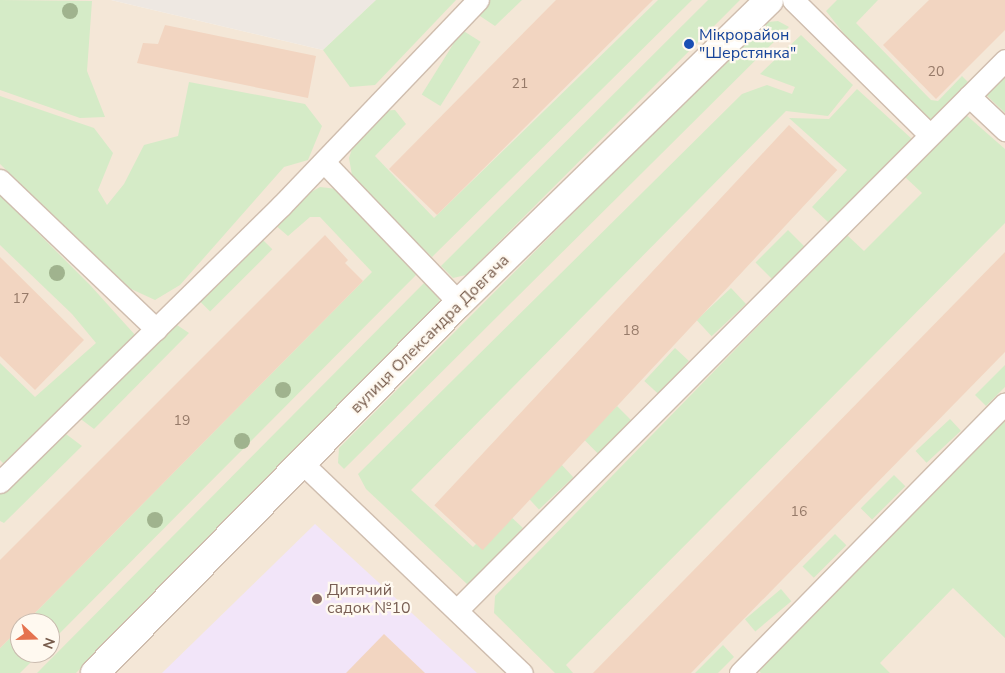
<!DOCTYPE html>
<html>
<head>
<meta charset="utf-8">
<style>
	body { margin:0 }
	#map { position:relative; width:1005px; height:673px; overflow:hidden; background:#fcf5e9; font-family:"Nunito Sans",sans-serif }
	div>[style] { position:absolute }
	.residential>* { inset:0; background:#f4e7d7 }
	.industrial>* { inset:0; background:#eee8e2 }
	.education>* { inset:0; background:#f2e5f9 }
	.green>* { inset:0; background:#d5ebc7; transform-origin:0 0 }
	.building>* { inset:0; background:#f2d5c1; transform-origin:0 0 }
	.roads { filter:drop-shadow(1px 0 #cfbdae) drop-shadow(-1px 0 #cfbdae) drop-shadow(0 1px #cfbdae) drop-shadow(0 -1px #cfbdae) }
	.lane>* { height:21px; margin:-10.5px; padding:0 10.5px; transform-origin:10.5px; border-radius:10.5px; background:#fff }
	.secondary>* { height:28px; margin:-14px; padding:0 14px; transform-origin:14px; border-radius:14px; background:#fff }
	.trees>* { width:16px; height:16px; margin:-8px; border-radius:50%; background:#a0b38e }
	.dots>* { width:14px; height:14px; translate:-50% -50%; box-sizing:border-box; border:2px solid #fff9f0; border-radius:50% }
	span { translate:-50% -50%; white-space:nowrap; text-align:center; line-height:1.15; -webkit-text-stroke:4.5px #fff9f0; paint-order:stroke }
	.number-label { font-size:14px; color:#967a69 }
	.number-label span { -webkit-text-stroke-width:0 }
	.transit-label { font-size:16px; color:#164399 }
	.left { translate:0 -50%; text-align:left }
	.street-label { font-size:16px; color:#775c4c }
	.education-label { font-size:16px; color:#785e54 }
	.north { position:absolute; left:10px; top:613px; width:50px; height:50px; box-sizing:border-box; background:#fff9f0; border:1px solid #c9baae; border-radius:50%; rotate:111deg; font-size:14px; font-weight:700; line-height:20px; text-align:center; color:#775c4c }
	.north::after { content:''; display:block; margin:auto; width:18px; height:22px; background:#e57350; clip-path:polygon(50% 0,100% 100%,50% 72%,0 100%) }
</style>
</head>
<body>
<div id="map">
	<div class="residential">
		<div style="clip-path:polygon(evenodd,0 0,111px 0,323px 50px,376px 0,1005px 0,1005px 673px,0 673px,0 0,20px 623px,50px 623px,50px 653px,20px 653px,20px 623px)"></div>
	</div>
	<div class="industrial">
		<div style="clip-path:polygon(111px 0,376px 0,323px 50px)"></div>
	</div>
	<div class="education">
		<div style="clip-path:polygon(315px 524px,477px 673px,162px 673px)"></div>
	</div>
	<div class="green">
		<div style="clip-path:polygon(0 0,92px 1px,87px 71px,105px 117px,80px 118px,0 90px)"></div>
		<div style="clip-path:polygon(376px 0,456px 0,375px 85px,350px 87px,323px 50px)"></div>
		<div style="clip-path:polygon(490px 0,522px 0,495px 26px,477px 14px)"></div>
		<div style="clip-path:polygon(658px 0,692px 0,432px 257px,353px 181px,349px 158px,358px 131px,379px 111px,395px 110px,406px 124px,375px 156px,434px 218px)"></div>
		<div style="clip-path:polygon(708px 0,740px 0,466px 275px,453px 278px,441px 266px)"></div>
		<div style="clip-path:polygon(837px 0,878px 0,856px 23px,931px 100px,938px 101px,962px 76px,971px 85px,932px 122px,845px 35px,826px 11px)"></div>
		<div style="clip-path:polygon(778px 21px,789px 27px,344px 469px,338px 463px,339px 448px,708px 78px,768px 22px)"></div>
		<div style="left:462px;top:30px;width:22px;height:76px;rotate:32deg"></div>
		<div style="clip-path:polygon(801px 35px,853px 85px,828px 116px,786px 111px,411px 490px,473px 547px,507px 513px,523px 528px,468px 585px,366px 489px,358px 474px,742px 94px,767px 85px,792px 94px,795px 87px,760px 74px)"></div>
		<div style="clip-path:polygon(1005px 72px,1005px 113px,984px 93px)"></div>
		<div style="clip-path:polygon(189px 82px,305px 104px,322px 126px,308px 160px,284px 167px,180px 285px,155px 300px,129px 288px,0 164px,0 96px,94px 128px,113px 153px,98px 190px,107px 205px,124px 184px,144px 145px,178px 136px)"></div>
		<div style="clip-path:polygon(857px 89px,912px 139px,829px 223px,812px 207px,847px 170px,789px 118px,829px 119px)"></div>
		<div style="clip-path:polygon(965px 114px,1005px 149px,1005px 223px,566px 665px,573px 673px,555px 673px,494px 613px,495px 596px,847px 235px,864px 251px,922px 193px,905px 177px)"></div>
		<div style="clip-path:polygon(320px 187px,337px 189px,419px 272px,50px 643px,50px 623px,25px 623px,372px 272px,320px 217px,310px 217px,288px 236px,274px 224px,299px 199px)"></div>
		<div style="clip-path:polygon(0 195px,90px 285px,136px 336px,4px 464px,0 460px,0 363px,35px 397px,96px 343px,72px 314px,0 245px)"></div>
		<div style="left:788px;top:230px;width:23px;height:46px;rotate:45deg"></div>
		<div style="left:261px;top:238px;width:16px;height:88px;rotate:45deg"></div>
		<div style="clip-path:polygon(426px 281px,439px 296px,440px 305px,76px 673px,37px 673px)"></div>
		<div style="left:731px;top:288px;width:22px;height:47px;rotate:47deg"></div>
		<div style="clip-path:polygon(174px 323px,189px 333px,94px 429px,78px 417px)"></div>
		<div style="left:675px;top:348px;width:19px;height:45px;rotate:43deg"></div>
		<div style="clip-path:polygon(1005px 365px,1005px 387px,986px 406px,975px 395px)"></div>
		<div style="left:617px;top:406px;width:20px;height:47px;rotate:45deg"></div>
		<div style="clip-path:polygon(1005px 415px,1005px 638px,953px 588px,880px 663px,890px 673px,761px 673px,755px 667px)"></div>
		<div style="left:950px;top:419px;width:16px;height:47px;rotate:47deg"></div>
		<div style="clip-path:polygon(62px 431px,82px 446px,4px 523px,0 521px,0 491px)"></div>
		<div style="left:559px;top:462px;width:21px;height:47px;rotate:47deg"></div>
		<div style="left:894px;top:475px;width:16px;height:47px;rotate:45deg"></div>
		<div style="left:835px;top:534px;width:16px;height:46px;rotate:45deg"></div>
		<div style="left:781px;top:589px;width:16px;height:47px;rotate:50deg"></div>
		<div style="clip-path:polygon(20px 628px,20px 653px,40px 653px,20px 673px,0 673px,0 648px)"></div>
		<div style="clip-path:polygon(723px 645px,734px 657px,718px 673px,695px 673px)"></div>
	</div>
	<div class="building">
		<div style="clip-path:polygon(556px 0,653px 0,437px 215px,389px 169px)"></div>
		<div style="clip-path:polygon(929px 0,1005px 0,1005px 30px,936px 99px,883px 45px)"></div>
		<div style="clip-path:polygon(165px 25px,316px 56px,308px 98px,137px 63px,143px 43px,158px 44px)"></div>
		<div style="left:789px;top:125px;width:66px;height:520px;rotate:43deg"></div>
		<div style="clip-path:polygon(325px 235px,348px 260px,345px 263px,363px 281px,25px 623px,20px 623px,20px 628px,0 648px,0 560px)"></div>
		<div style="clip-path:polygon(1005px 252px,1005px 352px,691px 673px,593px 673px)"></div>
		<div style="clip-path:polygon(0 257px,84px 340px,35px 390px,0 356px)"></div>
		<div style="clip-path:polygon(384px 634px,425px 673px,346px 673px)"></div>
	</div>
	<div class="roads">
		<div class="lane">
			<div style="left:793px;top:0;width:192px;rotate:44.6deg"></div>
			<div style="left:969px;top:96px;width:50px;rotate:43.4deg"></div>
			<div style="left:324px;top:162px;width:195px;rotate:46.2deg"></div>
			<div style="left:0;top:180px;width:216px;rotate:43.7deg"></div>
			<div style="left:302px;top:463px;width:304px;rotate:43.7deg"></div>
			<div style="left:0;top:482px;width:394px;rotate:-44.5deg"></div>
			<div style="left:281px;top:206px;width:285px;rotate:-46.3deg"></div>
			<div style="left:458px;top:609px;width:775px;rotate:-45.1deg"></div>
			<div style="left:740px;top:673px;width:378px;rotate:-45.5deg"></div>
		</div>
		<div class="secondary">
			<div style="left:95px;top:673px;width:519px;rotate:-45.47deg"></div>
			<div style="left:459px;top:303px;width:433px;rotate:-44.3deg"></div>
		</div>
	</div>
	<div class="trees">
		<div style="left:70px;top:11px"></div>
		<div style="left:57px;top:273px"></div>
		<div style="left:283px;top:390px"></div>
		<div style="left:242px;top:441px"></div>
		<div style="left:155px;top:520px"></div>
	</div>
	<div class="dots">
		<div style="left:689px;top:44px;background:#1a4fb4"></div>
		<div style="left:317px;top:599px;background:#8d6e63"></div>
	</div>
	<div class="number-label">
		<span style="left:936px;top:72px">20</span>
		<span style="left:520px;top:84px">21</span>
		<span style="left:21px;top:299px">17</span>
		<span style="left:631px;top:331px">18</span>
		<span style="left:182px;top:421px">19</span>
		<span style="left:799px;top:512px">16</span>
	</div>
	<div class="transit-label">
		<span class="left" style="left:699px;top:44px">Мікрорайон<br>"Шерстянка"</span>
	</div>
	<div class="street-label">
		<span style="left:430px;top:334px;rotate:-45deg">вулиця Олександра Довгача</span>
	</div>
	<div class="education-label">
		<span class="left" style="left:327px;top:599px">Дитячий<br>садок №10</span>
	</div>
	<div class="north">N</div>
</div>
</body>
</html>
